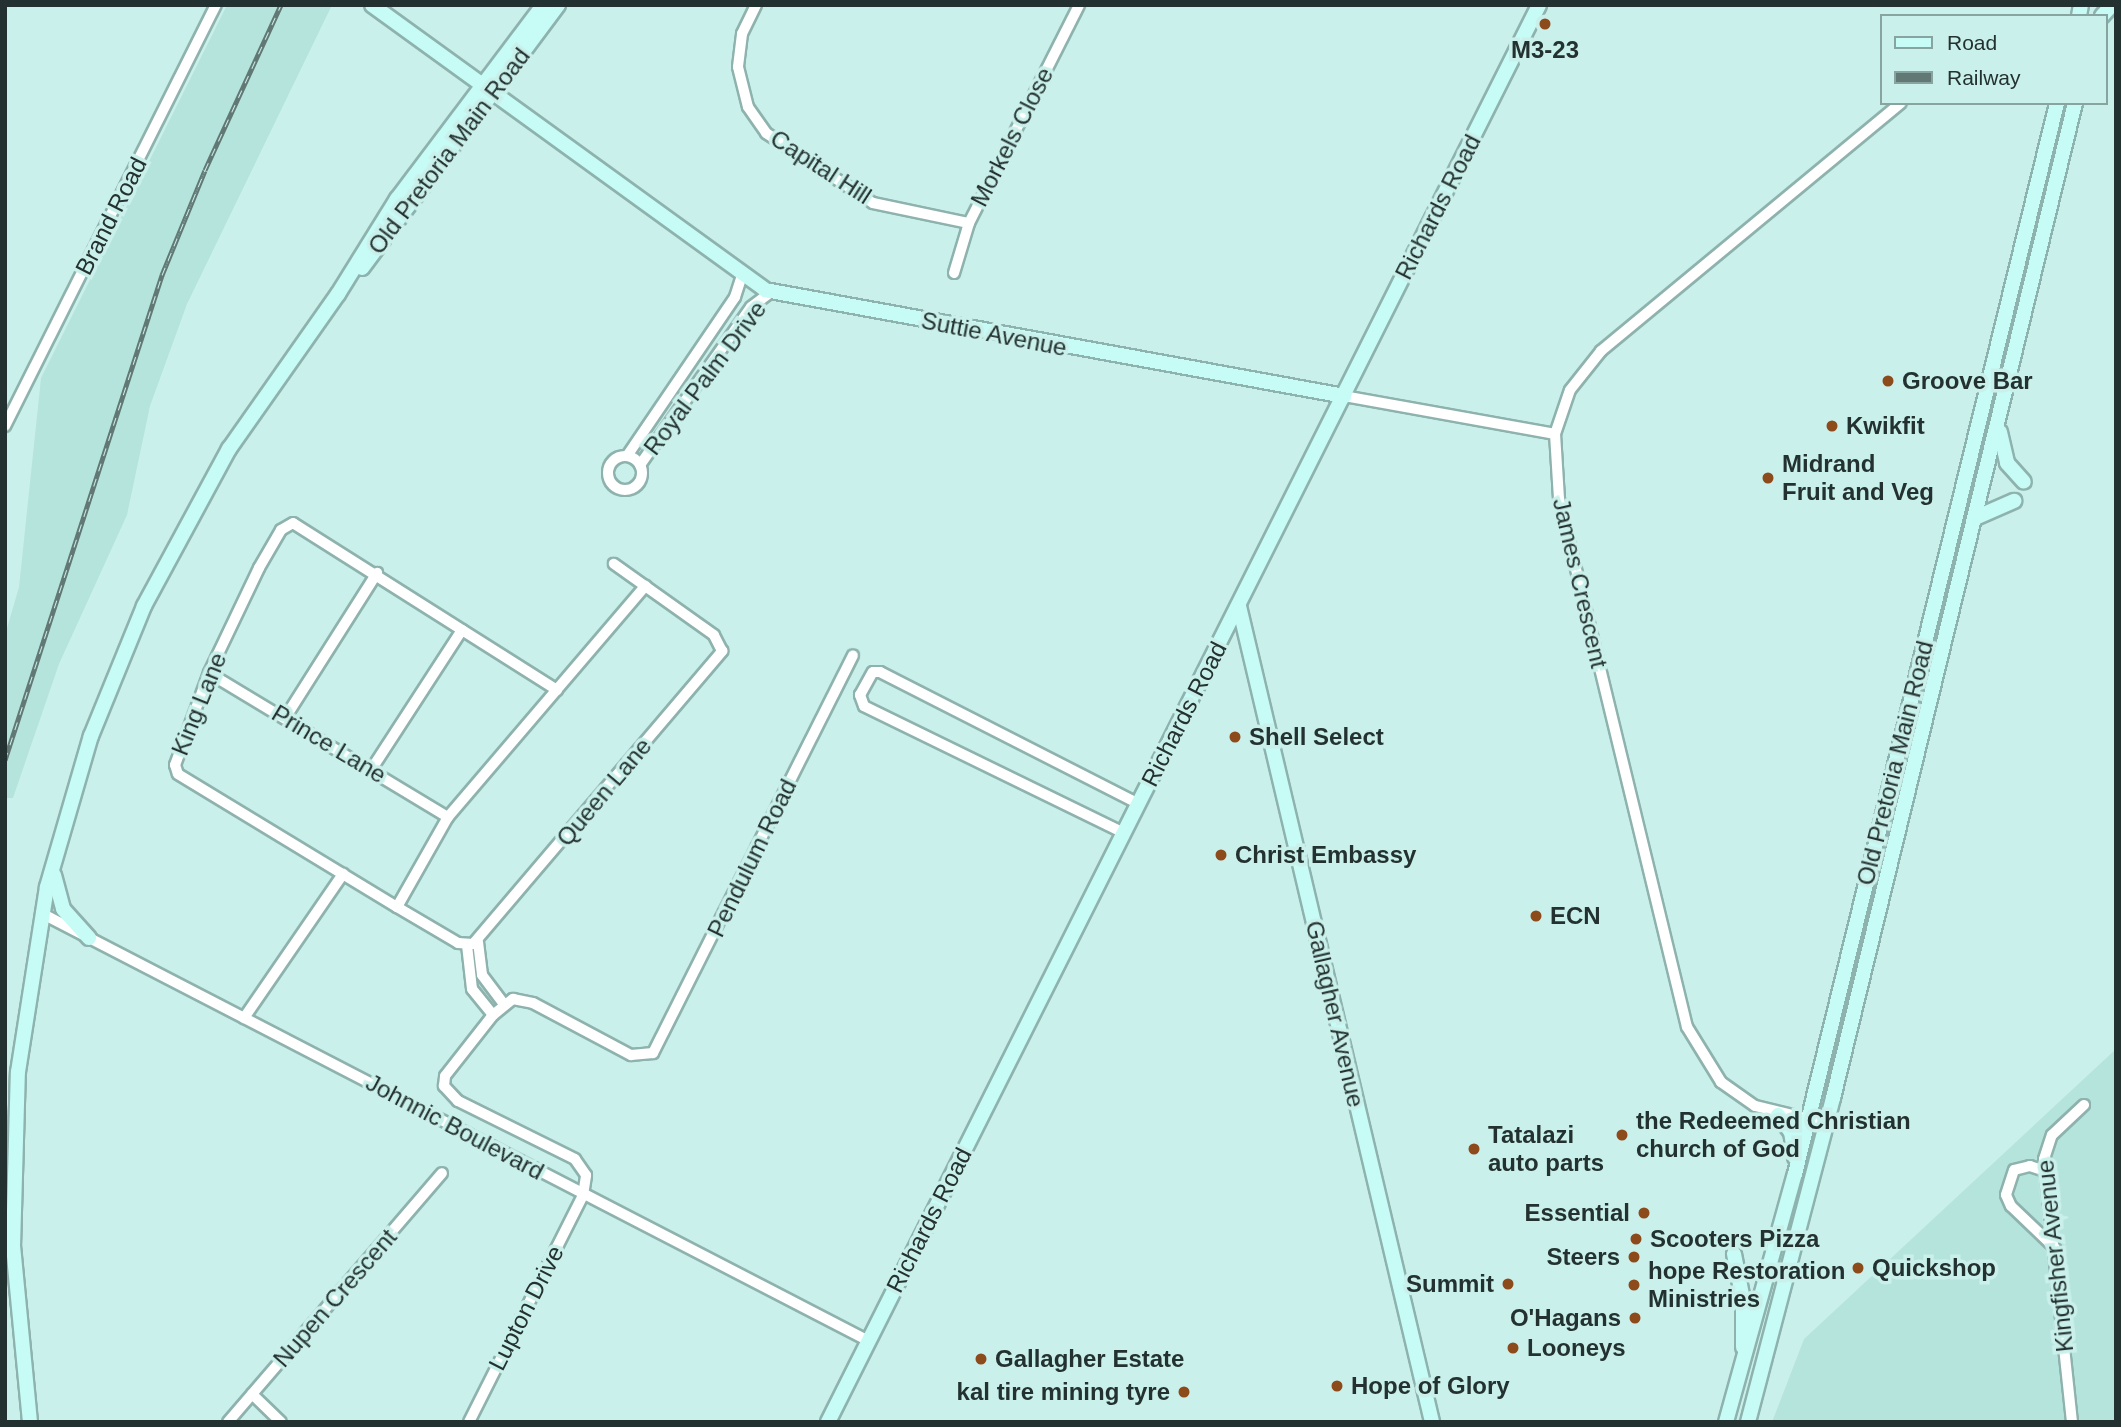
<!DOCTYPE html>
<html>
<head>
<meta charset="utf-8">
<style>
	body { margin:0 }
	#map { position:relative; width:2121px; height:1427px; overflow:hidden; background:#caf0eb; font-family:Helvetica,sans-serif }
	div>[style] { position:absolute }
	.built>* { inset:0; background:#b5e4dd }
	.roads { filter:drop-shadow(2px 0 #8eb2ad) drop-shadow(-2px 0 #8eb2ad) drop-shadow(0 2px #8eb2ad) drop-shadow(0 -2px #8eb2ad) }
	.street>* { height:10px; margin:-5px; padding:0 5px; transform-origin:5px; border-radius:5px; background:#fff }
	.street>.ring { margin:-5px; padding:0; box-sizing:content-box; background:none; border:10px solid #fff; border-radius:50% }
	.secondary>* { height:14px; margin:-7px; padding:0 7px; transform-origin:7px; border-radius:7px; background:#c7fbf6 }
	.rail>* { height:5px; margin-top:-2.5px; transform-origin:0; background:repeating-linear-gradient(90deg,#caf0eb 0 8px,#617875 0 16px); box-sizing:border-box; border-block:2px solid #617875 }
	.dots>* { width:19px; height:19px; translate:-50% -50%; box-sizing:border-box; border:4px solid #caf0eb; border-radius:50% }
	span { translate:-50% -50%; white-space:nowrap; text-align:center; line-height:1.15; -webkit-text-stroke:7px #caf0eb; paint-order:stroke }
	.poi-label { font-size:24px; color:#233230; font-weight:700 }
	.left { translate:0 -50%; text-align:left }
	.right { translate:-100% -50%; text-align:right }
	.street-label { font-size:24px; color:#233230 }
	.frame { position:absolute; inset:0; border:7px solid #233230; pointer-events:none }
	.legend { position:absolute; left:1880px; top:14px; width:228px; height:91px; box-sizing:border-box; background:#caf0eb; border:2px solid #87a4a0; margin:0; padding:9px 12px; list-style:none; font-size:21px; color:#233230 }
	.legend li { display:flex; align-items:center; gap:14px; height:35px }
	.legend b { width:35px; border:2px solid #87a4a0 }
</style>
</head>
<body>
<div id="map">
	<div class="built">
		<div style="clip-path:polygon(227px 5px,332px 5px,187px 304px,150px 406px,127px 515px,59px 664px,13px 798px,5px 798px,5px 635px,19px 587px,41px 378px)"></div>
		<div style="clip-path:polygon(2116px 1049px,2116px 1422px,1772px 1422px,1804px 1339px)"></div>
	</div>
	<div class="roads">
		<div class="street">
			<div style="left:756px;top:5px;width:32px;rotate:116deg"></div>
			<div style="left:742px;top:34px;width:33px;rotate:97deg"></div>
			<div style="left:738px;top:67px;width:41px;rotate:76deg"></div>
			<div style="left:748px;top:107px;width:32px;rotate:55deg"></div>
			<div style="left:766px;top:133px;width:128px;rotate:33.2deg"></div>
			<div style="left:873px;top:203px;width:98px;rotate:11.8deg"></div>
			<div style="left:954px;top:273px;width:52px;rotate:-73.3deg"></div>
			<div style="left:969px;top:223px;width:244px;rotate:-63.2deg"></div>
			<div style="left:1344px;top:396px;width:214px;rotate:10.2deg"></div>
			<div style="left:5px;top:426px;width:471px;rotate:-63.4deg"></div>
			<div style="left:627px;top:456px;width:192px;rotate:-55.8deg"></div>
			<div style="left:735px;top:297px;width:22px;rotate:-72deg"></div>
			<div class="ring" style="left:608px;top:456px;width:24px;height:24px"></div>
			<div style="left:640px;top:465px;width:193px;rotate:-54.9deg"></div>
			<div style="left:751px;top:307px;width:25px;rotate:-37deg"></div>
			<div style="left:209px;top:673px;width:279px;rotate:31.1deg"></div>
			<div style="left:557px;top:690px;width:312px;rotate:-147.7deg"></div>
			<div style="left:293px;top:523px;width:14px;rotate:150deg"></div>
			<div style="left:281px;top:530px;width:44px;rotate:120.1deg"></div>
			<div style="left:259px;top:568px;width:116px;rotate:115.5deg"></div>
			<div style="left:209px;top:673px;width:98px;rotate:110.3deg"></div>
			<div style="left:175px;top:765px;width:9px;rotate:72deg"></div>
			<div style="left:178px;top:774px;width:256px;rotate:31.3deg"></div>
			<div style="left:397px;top:907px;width:71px;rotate:30.5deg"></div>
			<div style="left:458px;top:943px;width:15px;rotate:4deg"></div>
			<div style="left:473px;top:944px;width:385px;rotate:-49.6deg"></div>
			<div style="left:722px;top:651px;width:18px;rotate:-117deg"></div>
			<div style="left:714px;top:635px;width:123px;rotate:-144.6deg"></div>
			<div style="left:285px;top:718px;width:172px;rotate:-57.6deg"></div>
			<div style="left:371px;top:770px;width:167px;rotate:-57deg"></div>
			<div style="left:1124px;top:833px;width:289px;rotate:-154deg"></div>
			<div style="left:864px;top:706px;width:12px;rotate:-110deg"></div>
			<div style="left:860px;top:695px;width:26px;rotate:-61deg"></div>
			<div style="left:873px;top:672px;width:7px"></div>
			<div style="left:880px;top:672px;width:291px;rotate:27deg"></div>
			<div style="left:397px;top:907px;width:103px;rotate:-60.5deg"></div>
			<div style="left:448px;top:817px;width:304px;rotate:-49.5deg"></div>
			<div style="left:41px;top:913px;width:930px;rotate:27.34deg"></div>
			<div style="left:478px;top:942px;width:33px;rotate:83deg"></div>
			<div style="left:482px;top:975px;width:35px;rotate:53deg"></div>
			<div style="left:467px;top:945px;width:44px;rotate:83.5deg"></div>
			<div style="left:472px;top:989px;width:33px;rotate:51deg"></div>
			<div style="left:244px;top:1018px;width:175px;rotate:-55.5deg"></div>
			<div style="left:1826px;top:1123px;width:73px;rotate:-166.5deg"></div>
			<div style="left:1755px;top:1106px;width:42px;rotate:-144.8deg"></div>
			<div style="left:1721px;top:1082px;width:65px;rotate:-121.7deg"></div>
			<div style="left:1687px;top:1027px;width:543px;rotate:-103.63deg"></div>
			<div style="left:1559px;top:499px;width:65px;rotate:-93.5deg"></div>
			<div style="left:1555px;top:434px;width:46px;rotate:-71.2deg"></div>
			<div style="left:1570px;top:390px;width:50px;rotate:-51.5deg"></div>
			<div style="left:1601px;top:351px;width:389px;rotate:-39.6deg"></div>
			<div style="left:2045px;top:1171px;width:16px;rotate:-162deg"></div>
			<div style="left:2030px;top:1166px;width:16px;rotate:166deg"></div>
			<div style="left:2014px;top:1170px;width:26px;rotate:108deg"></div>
			<div style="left:2006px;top:1195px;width:12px;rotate:66deg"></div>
			<div style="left:2011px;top:1206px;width:61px;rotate:43.7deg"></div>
			<div style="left:252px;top:1394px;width:40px;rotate:44deg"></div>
			<div style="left:228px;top:1422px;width:328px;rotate:-49.3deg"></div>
			<div style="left:469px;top:1422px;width:254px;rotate:-63.3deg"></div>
			<div style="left:583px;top:1195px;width:20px;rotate:-81deg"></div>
			<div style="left:586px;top:1175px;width:19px;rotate:-125deg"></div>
			<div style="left:575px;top:1159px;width:131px;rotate:-153.6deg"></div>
			<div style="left:458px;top:1101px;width:21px;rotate:-133deg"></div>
			<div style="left:444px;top:1086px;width:10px;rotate:-84deg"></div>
			<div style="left:445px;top:1076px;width:78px;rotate:-51.8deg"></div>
			<div style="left:493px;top:1015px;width:26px;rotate:-39deg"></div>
			<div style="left:513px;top:999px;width:20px;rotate:11deg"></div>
			<div style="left:533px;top:1003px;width:111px;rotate:28deg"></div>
			<div style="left:631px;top:1055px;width:22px;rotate:-5deg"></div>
			<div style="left:653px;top:1053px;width:445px;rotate:-63.3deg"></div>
			<div style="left:2072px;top:1422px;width:264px;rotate:-96.1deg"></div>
			<div style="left:2044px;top:1159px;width:25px;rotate:-72deg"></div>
			<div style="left:2052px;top:1135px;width:44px;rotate:-43.2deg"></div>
		</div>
		<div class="secondary">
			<div style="left:372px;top:5px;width:485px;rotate:35.9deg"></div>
			<div style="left:765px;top:290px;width:589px;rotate:10.37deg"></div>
			<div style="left:2079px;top:16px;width:11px;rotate:-80deg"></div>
			<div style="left:2102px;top:16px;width:15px;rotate:-48deg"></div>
			<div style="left:362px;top:268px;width:328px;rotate:-53.3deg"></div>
			<div style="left:2000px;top:432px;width:32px;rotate:77deg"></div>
			<div style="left:2007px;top:463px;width:25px;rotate:48deg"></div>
			<div style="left:1975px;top:518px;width:43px;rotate:-23.6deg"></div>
			<div style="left:1239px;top:606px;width:839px;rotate:76.69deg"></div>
			<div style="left:54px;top:875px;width:35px;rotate:75deg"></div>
			<div style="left:63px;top:909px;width:39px;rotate:48deg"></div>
			<div style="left:1778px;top:1115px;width:21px;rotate:53deg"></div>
			<div style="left:1791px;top:1132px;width:26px;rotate:81deg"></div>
			<div style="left:1734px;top:1254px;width:47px;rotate:78.9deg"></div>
			<div style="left:1743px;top:1300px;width:47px;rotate:90deg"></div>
			<div style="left:30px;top:1422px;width:176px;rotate:-95.5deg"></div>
			<div style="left:13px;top:1247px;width:175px;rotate:-88.4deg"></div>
			<div style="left:18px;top:1072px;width:187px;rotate:-81.1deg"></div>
			<div style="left:47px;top:887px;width:157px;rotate:-73.8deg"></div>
			<div style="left:91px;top:736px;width:140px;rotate:-67.8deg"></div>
			<div style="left:144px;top:606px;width:179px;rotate:-61.6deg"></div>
			<div style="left:229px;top:449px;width:189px;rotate:-54.9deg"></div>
			<div style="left:338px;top:294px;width:112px;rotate:-58.2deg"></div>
			<div style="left:397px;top:199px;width:243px;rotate:-53deg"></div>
			<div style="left:828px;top:1422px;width:1585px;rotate:-63.35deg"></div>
			<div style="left:1726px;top:1422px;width:257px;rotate:-74.5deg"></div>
			<div style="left:1795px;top:1174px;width:1103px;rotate:-76.25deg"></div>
			<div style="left:1748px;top:1422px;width:335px;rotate:-75.3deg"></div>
			<div style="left:1833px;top:1098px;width:1024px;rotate:-76.33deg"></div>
		</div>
	</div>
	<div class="rail">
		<div style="left:5px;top:760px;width:510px;rotate:-72.06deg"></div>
		<div style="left:162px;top:275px;width:113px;rotate:-67.7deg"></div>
		<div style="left:205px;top:170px;width:182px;rotate:-65.3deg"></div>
	</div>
	<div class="dots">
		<div style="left:1545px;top:24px;background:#8d4a1b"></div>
		<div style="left:1888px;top:381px;background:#8d4a1b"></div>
		<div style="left:1832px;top:426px;background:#8d4a1b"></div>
		<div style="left:1768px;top:478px;background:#8d4a1b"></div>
		<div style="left:1235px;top:737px;background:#8d4a1b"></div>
		<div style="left:1221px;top:855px;background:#8d4a1b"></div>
		<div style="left:1536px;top:916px;background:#8d4a1b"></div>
		<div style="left:1622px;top:1135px;background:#8d4a1b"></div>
		<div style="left:1474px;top:1149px;background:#8d4a1b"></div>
		<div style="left:1644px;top:1213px;background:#8d4a1b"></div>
		<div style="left:1636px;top:1239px;background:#8d4a1b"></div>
		<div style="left:1634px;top:1257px;background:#8d4a1b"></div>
		<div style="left:1858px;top:1268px;background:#8d4a1b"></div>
		<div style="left:1508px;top:1284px;background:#8d4a1b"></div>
		<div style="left:1634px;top:1285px;background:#8d4a1b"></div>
		<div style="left:1635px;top:1318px;background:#8d4a1b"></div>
		<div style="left:1513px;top:1348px;background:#8d4a1b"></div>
		<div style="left:981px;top:1359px;background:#8d4a1b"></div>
		<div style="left:1337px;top:1386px;background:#8d4a1b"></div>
		<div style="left:1184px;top:1392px;background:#8d4a1b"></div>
	</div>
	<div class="poi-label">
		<span style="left:1545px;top:50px">M3-23</span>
		<span class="left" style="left:1902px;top:381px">Groove Bar</span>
		<span class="left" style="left:1846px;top:426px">Kwikfit</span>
		<span class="left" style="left:1782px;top:478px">Midrand<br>Fruit and Veg</span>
		<span class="left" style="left:1249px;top:737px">Shell Select</span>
		<span class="left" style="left:1235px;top:855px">Christ Embassy</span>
		<span class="left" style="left:1550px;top:916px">ECN</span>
		<span class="left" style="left:1636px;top:1135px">the Redeemed Christian<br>church of God</span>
		<span class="left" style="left:1488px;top:1149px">Tatalazi<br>auto parts</span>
		<span class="right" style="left:1630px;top:1213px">Essential</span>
		<span class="left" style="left:1650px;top:1239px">Scooters Pizza</span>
		<span class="right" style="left:1620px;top:1257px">Steers</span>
		<span class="left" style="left:1872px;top:1268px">Quickshop</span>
		<span class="left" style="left:1648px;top:1285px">hope Restoration<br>Ministries</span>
		<span class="right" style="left:1494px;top:1284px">Summit</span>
		<span class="right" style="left:1621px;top:1318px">O'Hagans</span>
		<span class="left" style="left:1527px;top:1348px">Looneys</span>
		<span class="left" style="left:995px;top:1359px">Gallagher Estate</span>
		<span class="left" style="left:1351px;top:1386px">Hope of Glory</span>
		<span class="right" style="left:1170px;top:1392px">kal tire mining tyre</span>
	</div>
	<div class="street-label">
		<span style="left:1012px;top:137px;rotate:-63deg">Morkels Close</span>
		<span style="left:449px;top:151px;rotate:-53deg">Old Pretoria Main Road</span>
		<span style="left:821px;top:167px;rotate:33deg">Capital Hill</span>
		<span style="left:1438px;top:207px;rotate:-63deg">Richards Road</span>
		<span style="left:111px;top:216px;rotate:-63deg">Brand Road</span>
		<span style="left:994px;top:334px;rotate:11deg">Suttie Avenue</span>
		<span style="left:705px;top:378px;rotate:-53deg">Royal Palm Drive</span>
		<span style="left:1580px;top:583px;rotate:77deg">James Crescent</span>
		<span style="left:199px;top:704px;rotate:-68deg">King Lane</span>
		<span style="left:1184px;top:714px;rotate:-63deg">Richards Road</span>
		<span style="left:329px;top:744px;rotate:31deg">Prince Lane</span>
		<span style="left:1895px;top:763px;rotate:-76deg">Old Pretoria Main Road</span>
		<span style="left:604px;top:792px;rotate:-50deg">Queen Lane</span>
		<span style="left:752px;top:858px;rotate:-64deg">Pendulum Road</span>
		<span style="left:1335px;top:1014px;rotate:77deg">Gallagher Avenue</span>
		<span style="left:455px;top:1127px;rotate:28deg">Johnnic Boulevard</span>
		<span style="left:929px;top:1220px;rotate:-63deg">Richards Road</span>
		<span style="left:2055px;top:1256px;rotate:-96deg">Kingfisher Avenue</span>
		<span style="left:335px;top:1298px;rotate:-49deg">Nupen Crescent</span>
		<span style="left:526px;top:1308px;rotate:-63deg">Lupton Drive</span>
	</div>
	<div class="frame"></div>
	<ul class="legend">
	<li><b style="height:9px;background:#c7fbf6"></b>Road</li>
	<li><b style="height:9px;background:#617875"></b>Railway</li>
	</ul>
</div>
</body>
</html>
